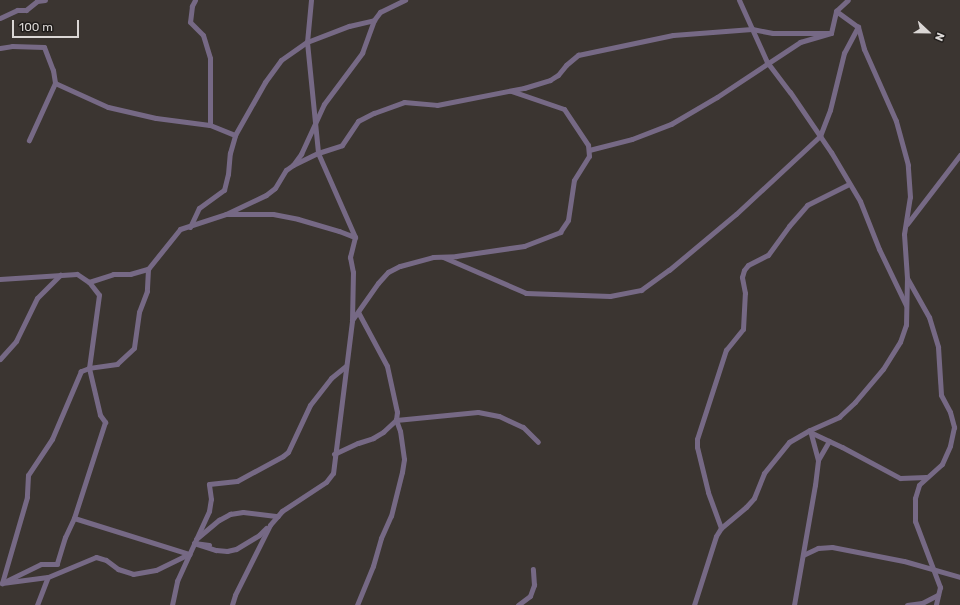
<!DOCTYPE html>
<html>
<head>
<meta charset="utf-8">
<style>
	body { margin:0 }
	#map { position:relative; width:960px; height:605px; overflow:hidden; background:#3b3531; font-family:Rubik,sans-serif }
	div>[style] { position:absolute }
	.street>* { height:5px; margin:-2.5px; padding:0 2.5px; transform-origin:2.5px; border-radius:2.5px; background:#766985 }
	span { translate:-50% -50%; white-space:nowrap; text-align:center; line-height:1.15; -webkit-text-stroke:3px #201d1b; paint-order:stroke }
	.north { position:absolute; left:908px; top:12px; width:40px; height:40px; -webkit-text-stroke:3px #201d1b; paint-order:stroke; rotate:112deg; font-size:11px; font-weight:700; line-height:16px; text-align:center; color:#dbd7d5 }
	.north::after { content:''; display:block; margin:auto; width:14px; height:18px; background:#dbd7d5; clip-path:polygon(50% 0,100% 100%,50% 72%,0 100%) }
	.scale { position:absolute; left:12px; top:20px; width:67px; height:18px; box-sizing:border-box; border:2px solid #dbd7d5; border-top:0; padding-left:5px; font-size:12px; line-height:14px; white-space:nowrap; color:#dbd7d5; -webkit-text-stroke:3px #201d1b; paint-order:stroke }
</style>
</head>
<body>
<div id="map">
	<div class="street">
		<div style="left:195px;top:0;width:7px;rotate:117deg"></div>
		<div style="left:192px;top:6px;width:16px;rotate:97deg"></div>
		<div style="left:190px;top:22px;width:18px;rotate:45deg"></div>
		<div style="left:203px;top:35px;width:24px;rotate:73deg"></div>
		<div style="left:210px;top:58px;width:67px;rotate:90deg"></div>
		<div style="left:210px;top:125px;width:27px;rotate:22deg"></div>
		<div style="left:311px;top:0;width:42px;rotate:95.4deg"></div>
		<div style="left:307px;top:42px;width:112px;rotate:84.3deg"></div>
		<div style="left:318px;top:153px;width:92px;rotate:66.2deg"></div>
		<div style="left:739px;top:0;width:68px;rotate:65.7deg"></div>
		<div style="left:767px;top:62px;width:38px;rotate:53deg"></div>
		<div style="left:790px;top:92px;width:73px;rotate:55.7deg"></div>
		<div style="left:831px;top:152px;width:57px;rotate:59.4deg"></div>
		<div style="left:860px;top:201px;width:52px;rotate:68.4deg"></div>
		<div style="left:879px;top:249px;width:62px;rotate:64.3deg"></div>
		<div style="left:0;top:18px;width:19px;rotate:-25deg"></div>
		<div style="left:17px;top:10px;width:9px"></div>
		<div style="left:26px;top:10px;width:14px;rotate:-39deg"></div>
		<div style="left:37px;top:1px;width:8px;rotate:-7deg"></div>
		<div style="left:0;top:48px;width:12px;rotate:-9deg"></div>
		<div style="left:12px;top:46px;width:32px;rotate:2deg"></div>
		<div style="left:44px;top:47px;width:25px;rotate:69deg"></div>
		<div style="left:53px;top:70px;width:13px;rotate:81deg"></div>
		<div style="left:55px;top:83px;width:63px;rotate:114.5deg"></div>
		<div style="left:55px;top:83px;width:58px;rotate:24.4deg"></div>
		<div style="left:108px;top:107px;width:49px;rotate:12.9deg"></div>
		<div style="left:156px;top:118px;width:54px;rotate:7.4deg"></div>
		<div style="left:589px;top:150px;width:44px;rotate:-14.3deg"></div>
		<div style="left:632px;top:139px;width:42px;rotate:-21deg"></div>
		<div style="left:671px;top:124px;width:53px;rotate:-30.4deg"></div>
		<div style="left:717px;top:97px;width:100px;rotate:-33.5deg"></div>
		<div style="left:800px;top:42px;width:32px;rotate:-16deg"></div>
		<div style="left:831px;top:33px;width:23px;rotate:-77deg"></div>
		<div style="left:293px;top:165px;width:28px;rotate:-26deg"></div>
		<div style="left:318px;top:153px;width:25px;rotate:-18deg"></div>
		<div style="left:342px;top:145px;width:29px;rotate:-56deg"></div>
		<div style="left:358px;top:121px;width:18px;rotate:-27deg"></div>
		<div style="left:374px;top:113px;width:32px;rotate:-20deg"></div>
		<div style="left:404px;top:102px;width:33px;rotate:5deg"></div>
		<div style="left:437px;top:105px;width:89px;rotate:-11.1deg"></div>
		<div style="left:524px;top:88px;width:27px;rotate:-17deg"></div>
		<div style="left:550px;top:80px;width:9px;rotate:-32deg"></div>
		<div style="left:558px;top:75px;width:13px;rotate:-51deg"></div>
		<div style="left:566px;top:65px;width:16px;rotate:-40deg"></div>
		<div style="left:578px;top:55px;width:97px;rotate:-11.9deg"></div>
		<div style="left:673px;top:35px;width:79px;rotate:-4.3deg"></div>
		<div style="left:752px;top:29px;width:21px;rotate:11deg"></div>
		<div style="left:773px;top:33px;width:58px"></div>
		<div style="left:226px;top:214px;width:47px"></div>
		<div style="left:273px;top:214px;width:25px;rotate:11deg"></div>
		<div style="left:298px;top:219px;width:43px;rotate:16.3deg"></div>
		<div style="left:339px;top:231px;width:17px;rotate:21deg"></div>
		<div style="left:355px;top:237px;width:21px;rotate:104deg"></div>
		<div style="left:350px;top:257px;width:15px;rotate:79deg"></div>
		<div style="left:353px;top:272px;width:49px;rotate:91.2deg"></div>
		<div style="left:352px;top:321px;width:153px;rotate:97.1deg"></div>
		<div style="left:333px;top:473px;width:11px;rotate:128deg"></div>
		<div style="left:326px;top:482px;width:53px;rotate:146.6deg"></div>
		<div style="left:282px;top:511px;width:18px;rotate:131deg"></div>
		<div style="left:270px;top:525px;width:78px;rotate:116.6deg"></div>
		<div style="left:235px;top:595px;width:10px;rotate:107deg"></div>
		<div style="left:907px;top:224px;width:87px;rotate:-52.5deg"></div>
		<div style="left:190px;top:227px;width:21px;rotate:-65deg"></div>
		<div style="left:199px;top:208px;width:31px;rotate:-36deg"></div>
		<div style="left:224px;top:190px;width:16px;rotate:-76deg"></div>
		<div style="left:228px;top:174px;width:21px;rotate:-85deg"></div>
		<div style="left:230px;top:153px;width:19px;rotate:-74deg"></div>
		<div style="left:235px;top:135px;width:61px;rotate:-60.5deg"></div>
		<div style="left:265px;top:82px;width:27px;rotate:-54deg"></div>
		<div style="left:281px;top:60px;width:32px;rotate:-35deg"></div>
		<div style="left:307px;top:42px;width:45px;rotate:-20.9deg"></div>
		<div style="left:349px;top:26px;width:26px;rotate:-13deg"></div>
		<div style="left:443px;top:257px;width:90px;rotate:23.4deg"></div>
		<div style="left:526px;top:293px;width:84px;rotate:2deg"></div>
		<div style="left:610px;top:296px;width:32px;rotate:-11deg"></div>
		<div style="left:641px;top:290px;width:34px;rotate:-36deg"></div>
		<div style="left:669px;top:270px;width:87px;rotate:-39.9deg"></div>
		<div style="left:736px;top:214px;width:115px;rotate:-42.9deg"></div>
		<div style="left:820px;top:136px;width:28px;rotate:-69deg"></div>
		<div style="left:830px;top:110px;width:59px;rotate:-76.2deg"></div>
		<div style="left:844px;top:53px;width:30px;rotate:-62deg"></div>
		<div style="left:148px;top:269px;width:22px;rotate:93deg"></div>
		<div style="left:147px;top:291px;width:22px;rotate:111deg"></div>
		<div style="left:139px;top:312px;width:36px;rotate:98deg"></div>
		<div style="left:134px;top:348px;width:23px;rotate:137deg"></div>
		<div style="left:117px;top:364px;width:28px;rotate:172deg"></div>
		<div style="left:89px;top:368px;width:9px;rotate:159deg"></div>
		<div style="left:81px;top:371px;width:74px;rotate:113.1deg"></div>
		<div style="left:52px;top:439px;width:43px;rotate:123.7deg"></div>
		<div style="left:28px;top:475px;width:22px;rotate:93deg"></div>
		<div style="left:27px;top:497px;width:90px;rotate:106.2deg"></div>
		<div style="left:2px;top:583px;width:46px;rotate:-7.4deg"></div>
		<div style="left:48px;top:577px;width:52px;rotate:-22.6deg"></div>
		<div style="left:96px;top:557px;width:10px;rotate:17deg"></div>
		<div style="left:106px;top:560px;width:15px;rotate:37deg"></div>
		<div style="left:118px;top:569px;width:16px;rotate:18deg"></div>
		<div style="left:133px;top:574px;width:23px;rotate:-10deg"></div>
		<div style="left:156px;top:570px;width:37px;rotate:-26deg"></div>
		<div style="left:907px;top:278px;width:45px;rotate:60.6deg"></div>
		<div style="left:929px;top:317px;width:31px;rotate:73deg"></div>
		<div style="left:938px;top:347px;width:48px;rotate:86.4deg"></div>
		<div style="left:941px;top:395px;width:19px;rotate:62deg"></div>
		<div style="left:950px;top:412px;width:16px;rotate:75deg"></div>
		<div style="left:954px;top:427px;width:19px;rotate:102deg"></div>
		<div style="left:950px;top:446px;width:20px;rotate:114deg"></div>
		<div style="left:942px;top:464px;width:31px;rotate:138deg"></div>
		<div style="left:919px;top:485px;width:14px;rotate:107deg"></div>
		<div style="left:915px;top:498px;width:23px;rotate:90deg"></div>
		<div style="left:915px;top:521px;width:71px;rotate:69.3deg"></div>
		<div style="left:940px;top:587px;width:18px;rotate:103deg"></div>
		<div style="left:0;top:279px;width:77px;rotate:-3.7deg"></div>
		<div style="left:77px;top:274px;width:14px;rotate:34deg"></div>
		<div style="left:89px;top:282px;width:16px;rotate:52deg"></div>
		<div style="left:99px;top:295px;width:74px;rotate:97.8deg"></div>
		<div style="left:89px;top:368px;width:48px;rotate:76.8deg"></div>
		<div style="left:100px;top:415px;width:9px;rotate:54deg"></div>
		<div style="left:105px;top:422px;width:101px;rotate:107.9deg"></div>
		<div style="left:74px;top:518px;width:21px;rotate:115deg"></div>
		<div style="left:65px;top:537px;width:28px;rotate:107deg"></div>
		<div style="left:57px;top:564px;width:16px;rotate:180deg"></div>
		<div style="left:41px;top:564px;width:37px;rotate:154deg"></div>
		<div style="left:89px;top:282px;width:25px;rotate:-18deg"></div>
		<div style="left:113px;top:274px;width:17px"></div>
		<div style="left:130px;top:274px;width:19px;rotate:-16deg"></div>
		<div style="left:148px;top:269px;width:51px;rotate:-51.3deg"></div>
		<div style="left:180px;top:229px;width:48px;rotate:-18.1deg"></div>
		<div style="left:226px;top:214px;width:44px;rotate:-25.4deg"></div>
		<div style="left:266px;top:195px;width:11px;rotate:-38deg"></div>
		<div style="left:275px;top:188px;width:21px;rotate:-59deg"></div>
		<div style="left:286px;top:170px;width:9px;rotate:-36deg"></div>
		<div style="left:293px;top:165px;width:14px;rotate:-54deg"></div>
		<div style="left:301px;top:154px;width:55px;rotate:-65.3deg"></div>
		<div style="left:324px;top:104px;width:64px;rotate:-53.3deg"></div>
		<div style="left:362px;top:53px;width:35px;rotate:-70deg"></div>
		<div style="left:374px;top:20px;width:10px;rotate:-53deg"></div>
		<div style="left:380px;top:12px;width:28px;rotate:-26deg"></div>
		<div style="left:352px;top:320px;width:45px;rotate:-54.9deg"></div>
		<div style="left:378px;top:283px;width:15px;rotate:-48deg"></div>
		<div style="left:388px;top:272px;width:13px;rotate:-27deg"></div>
		<div style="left:400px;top:266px;width:34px;rotate:-15deg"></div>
		<div style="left:433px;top:257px;width:23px;rotate:-2deg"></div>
		<div style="left:456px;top:256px;width:69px;rotate:-8.4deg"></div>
		<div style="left:524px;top:246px;width:39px;rotate:-21deg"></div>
		<div style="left:560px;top:232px;width:14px;rotate:-56deg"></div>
		<div style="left:568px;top:220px;width:40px;rotate:-81.5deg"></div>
		<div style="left:574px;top:180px;width:28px;rotate:-58deg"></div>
		<div style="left:589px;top:156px;width:11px;rotate:-95deg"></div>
		<div style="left:588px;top:145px;width:43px;rotate:-123.7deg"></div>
		<div style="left:564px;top:109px;width:56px;rotate:-161.2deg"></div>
		<div style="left:0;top:359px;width:24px;rotate:-48deg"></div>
		<div style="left:16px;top:341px;width:48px;rotate:-64deg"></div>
		<div style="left:37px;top:298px;width:33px;rotate:-45deg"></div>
		<div style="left:812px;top:433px;width:33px;rotate:25deg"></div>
		<div style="left:842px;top:447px;width:66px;rotate:28.1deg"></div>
		<div style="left:900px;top:478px;width:26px;rotate:-2deg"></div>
		<div style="left:334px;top:454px;width:26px;rotate:-25deg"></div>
		<div style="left:358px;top:443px;width:16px;rotate:-18deg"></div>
		<div style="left:373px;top:438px;width:12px;rotate:-31deg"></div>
		<div style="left:383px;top:432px;width:18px;rotate:-43deg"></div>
		<div style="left:396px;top:420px;width:8px;rotate:-83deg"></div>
		<div style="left:397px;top:412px;width:47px;rotate:-102.3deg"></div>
		<div style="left:387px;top:366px;width:61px;rotate:-118.2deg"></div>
		<div style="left:818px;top:460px;width:22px;rotate:-60deg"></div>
		<div style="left:74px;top:518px;width:121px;rotate:17.4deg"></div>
		<div style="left:721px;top:528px;width:38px;rotate:-110deg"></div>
		<div style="left:708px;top:492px;width:46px;rotate:-103.7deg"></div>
		<div style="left:697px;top:447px;width:8px;rotate:-90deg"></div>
		<div style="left:697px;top:439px;width:94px;rotate:-72deg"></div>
		<div style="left:726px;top:350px;width:27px;rotate:-51deg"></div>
		<div style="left:743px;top:329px;width:36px;rotate:-87deg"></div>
		<div style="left:745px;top:293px;width:16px;rotate:-101deg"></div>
		<div style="left:742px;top:277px;width:7px;rotate:-74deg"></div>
		<div style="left:744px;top:270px;width:6px;rotate:-51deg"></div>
		<div style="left:748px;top:265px;width:22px;rotate:-27deg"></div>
		<div style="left:768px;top:255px;width:36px;rotate:-54deg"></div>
		<div style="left:789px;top:226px;width:28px;rotate:-49deg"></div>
		<div style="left:807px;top:205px;width:47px;rotate:-26.6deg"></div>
		<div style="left:196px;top:539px;width:30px;rotate:-40deg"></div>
		<div style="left:219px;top:520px;width:13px;rotate:-29deg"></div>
		<div style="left:230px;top:514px;width:13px;rotate:-9deg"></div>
		<div style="left:243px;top:512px;width:35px;rotate:7deg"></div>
		<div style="left:209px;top:545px;width:15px;rotate:-172deg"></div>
		<div style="left:194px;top:543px;width:23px;rotate:18deg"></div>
		<div style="left:216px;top:550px;width:11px;rotate:5deg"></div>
		<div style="left:227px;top:551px;width:9px;rotate:-13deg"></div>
		<div style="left:236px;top:549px;width:27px;rotate:-31deg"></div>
		<div style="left:259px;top:535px;width:10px;rotate:-45deg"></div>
		<div style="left:803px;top:555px;width:17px;rotate:-25deg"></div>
		<div style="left:818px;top:548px;width:14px;rotate:-4deg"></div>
		<div style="left:832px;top:547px;width:73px;rotate:11deg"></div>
		<div style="left:904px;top:561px;width:58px;rotate:15.9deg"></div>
		<div style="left:37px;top:605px;width:30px;rotate:-69deg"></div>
		<div style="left:172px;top:605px;width:25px;rotate:-78deg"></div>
		<div style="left:177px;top:581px;width:77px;rotate:-65.4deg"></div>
		<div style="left:209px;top:511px;width:12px;rotate:-81deg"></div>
		<div style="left:211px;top:499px;width:15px;rotate:-98deg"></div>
		<div style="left:209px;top:484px;width:28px;rotate:-6deg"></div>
		<div style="left:237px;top:481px;width:52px;rotate:-28.5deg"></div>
		<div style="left:283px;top:456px;width:6px;rotate:-39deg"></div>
		<div style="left:288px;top:452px;width:52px;rotate:-64.9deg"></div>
		<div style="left:310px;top:405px;width:34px;rotate:-52deg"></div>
		<div style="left:331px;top:378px;width:19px;rotate:-39deg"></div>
		<div style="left:357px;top:605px;width:42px;rotate:-67.7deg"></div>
		<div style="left:373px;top:566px;width:29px;rotate:-74deg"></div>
		<div style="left:381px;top:538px;width:24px;rotate:-66deg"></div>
		<div style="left:391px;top:516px;width:45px;rotate:-76deg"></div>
		<div style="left:402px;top:472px;width:13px;rotate:-81deg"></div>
		<div style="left:404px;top:459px;width:28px;rotate:-98deg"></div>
		<div style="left:400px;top:431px;width:12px;rotate:-110deg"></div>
		<div style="left:396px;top:420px;width:82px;rotate:-5.6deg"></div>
		<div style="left:478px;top:412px;width:21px;rotate:11deg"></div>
		<div style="left:499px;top:416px;width:26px;rotate:25deg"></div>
		<div style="left:523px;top:427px;width:21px;rotate:45deg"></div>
		<div style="left:518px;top:605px;width:15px;rotate:-37deg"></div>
		<div style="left:530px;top:596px;width:12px;rotate:-70deg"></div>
		<div style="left:534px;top:585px;width:16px;rotate:-94deg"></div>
		<div style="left:694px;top:605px;width:72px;rotate:-72.3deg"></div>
		<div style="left:716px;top:536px;width:9px;rotate:-58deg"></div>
		<div style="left:721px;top:528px;width:33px;rotate:-40deg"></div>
		<div style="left:746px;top:507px;width:12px;rotate:-48deg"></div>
		<div style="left:754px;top:498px;width:27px;rotate:-68deg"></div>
		<div style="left:764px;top:473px;width:40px;rotate:-51deg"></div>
		<div style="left:789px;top:442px;width:24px;rotate:-30deg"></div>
		<div style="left:810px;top:430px;width:32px;rotate:-24deg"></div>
		<div style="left:839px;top:417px;width:22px;rotate:-43deg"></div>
		<div style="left:855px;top:402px;width:43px;rotate:-49.7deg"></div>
		<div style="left:883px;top:369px;width:32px;rotate:-58deg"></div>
		<div style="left:900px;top:342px;width:18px;rotate:-71deg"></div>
		<div style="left:906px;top:325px;width:47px;rotate:-88.8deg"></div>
		<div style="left:907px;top:278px;width:44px;rotate:-93.9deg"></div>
		<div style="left:904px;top:234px;width:37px;rotate:-81deg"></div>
		<div style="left:910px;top:197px;width:32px;rotate:-94deg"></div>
		<div style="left:908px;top:165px;width:46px;rotate:-105.3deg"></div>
		<div style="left:896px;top:121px;width:79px;rotate:-114deg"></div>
		<div style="left:864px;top:49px;width:23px;rotate:-105deg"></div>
		<div style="left:858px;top:27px;width:27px;rotate:-144deg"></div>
		<div style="left:836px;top:11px;width:16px;rotate:-43deg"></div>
		<div style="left:794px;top:605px;width:122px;rotate:-80.1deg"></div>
		<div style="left:815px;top:485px;width:25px;rotate:-83deg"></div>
		<div style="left:818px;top:460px;width:31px;rotate:-105deg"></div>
		<div style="left:907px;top:605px;width:15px;rotate:-8deg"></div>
		<div style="left:922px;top:603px;width:18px;rotate:-27deg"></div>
	</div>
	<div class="north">N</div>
	<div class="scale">100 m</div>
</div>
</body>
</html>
